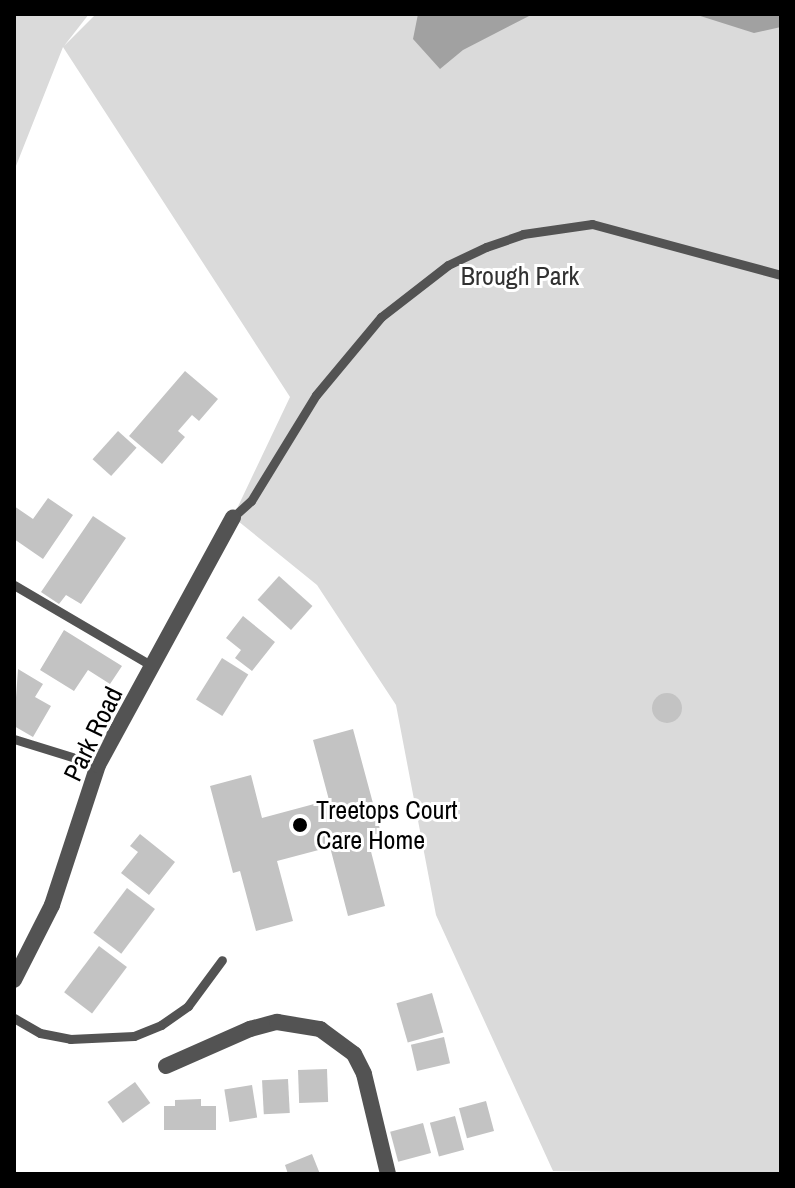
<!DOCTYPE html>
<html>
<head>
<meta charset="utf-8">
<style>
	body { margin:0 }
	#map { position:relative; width:795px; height:1188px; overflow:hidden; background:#fff; font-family:"Archivo Narrow",sans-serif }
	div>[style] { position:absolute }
	.green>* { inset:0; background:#dadada }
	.water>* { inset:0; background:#a1a1a1 }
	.building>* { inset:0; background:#c3c3c3; transform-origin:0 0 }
	.round { border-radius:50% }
	.service>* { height:9px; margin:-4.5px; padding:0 4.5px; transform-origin:4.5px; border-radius:4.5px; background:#535353 }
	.minor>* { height:16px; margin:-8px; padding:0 8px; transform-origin:8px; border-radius:8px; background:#535353 }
	.dots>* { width:22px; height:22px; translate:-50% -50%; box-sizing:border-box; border:4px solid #fff; border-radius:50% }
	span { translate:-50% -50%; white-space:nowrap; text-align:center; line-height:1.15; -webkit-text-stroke:6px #fff; paint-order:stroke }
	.park-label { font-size:26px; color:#313131 }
	.street-label { font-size:26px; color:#000 }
	.poi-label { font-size:26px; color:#000 }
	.left { translate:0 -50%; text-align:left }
	.frame { position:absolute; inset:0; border:16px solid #000; pointer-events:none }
</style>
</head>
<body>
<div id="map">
	<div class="green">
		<div style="clip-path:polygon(14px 14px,89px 14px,64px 46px,96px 14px,781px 14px,781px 1174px,553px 1171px,436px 915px,396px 705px,317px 585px,233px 517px,290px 397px,63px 47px,14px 171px)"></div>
	</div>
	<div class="water">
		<div style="clip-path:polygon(418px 14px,533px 14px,463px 50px,440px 69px,413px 39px)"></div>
		<div style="clip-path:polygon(694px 14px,781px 14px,781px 27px,754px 33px)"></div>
	</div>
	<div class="building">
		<div style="clip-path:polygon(185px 371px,218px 399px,199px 421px,192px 415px,178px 431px,185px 437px,162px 464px,129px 436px)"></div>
		<div style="left:118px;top:431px;width:25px;height:38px;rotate:42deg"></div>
		<div style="clip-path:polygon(48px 498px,73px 515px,43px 559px,14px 539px,14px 506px,33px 519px)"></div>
		<div style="clip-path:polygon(93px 516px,126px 538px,81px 604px,66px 595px,59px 604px,41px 592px)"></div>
		<div style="left:279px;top:576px;width:45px;height:32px;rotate:42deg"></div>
		<div style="clip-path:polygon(243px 616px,275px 642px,252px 671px,235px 658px,241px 650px,226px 638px)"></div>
		<div style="clip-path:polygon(64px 630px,122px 666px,110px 684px,88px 670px,74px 691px,40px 670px)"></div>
		<div style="left:222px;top:658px;width:31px;height:49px;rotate:32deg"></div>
		<div style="clip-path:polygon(18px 669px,43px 684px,35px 697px,51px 706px,33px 737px,14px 726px)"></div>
		<div class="round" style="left:652px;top:693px;width:30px;height:30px"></div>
		<div style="clip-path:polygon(353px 729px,381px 833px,367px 836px,385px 906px,348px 916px,330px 847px,277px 861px,293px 921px,256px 931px,240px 871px,233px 873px,210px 786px,251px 775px,262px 818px,329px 800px,313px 740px)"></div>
		<div style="clip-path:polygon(140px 834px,175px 862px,149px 895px,121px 873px,138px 852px,130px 846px)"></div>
		<div style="left:127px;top:888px;width:35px;height:56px;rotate:37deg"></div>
		<div style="left:99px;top:946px;width:35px;height:58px;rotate:37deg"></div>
		<div style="left:432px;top:993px;width:41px;height:37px;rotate:74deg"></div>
		<div style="left:444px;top:1037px;width:27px;height:34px;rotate:77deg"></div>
		<div style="left:327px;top:1069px;width:33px;height:29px;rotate:88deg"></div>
		<div style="left:288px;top:1079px;width:34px;height:26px;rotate:87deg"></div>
		<div style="left:135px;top:1082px;width:26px;height:34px;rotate:54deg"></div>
		<div style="left:252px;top:1085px;width:33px;height:28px;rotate:81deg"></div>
		<div style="clip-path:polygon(201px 1099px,201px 1106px,216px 1106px,216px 1130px,164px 1130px,164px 1106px,175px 1106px,175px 1100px)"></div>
		<div style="left:486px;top:1101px;width:31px;height:28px;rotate:75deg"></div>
		<div style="left:455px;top:1116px;width:35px;height:26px;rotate:75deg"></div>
		<div style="left:423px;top:1123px;width:31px;height:34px;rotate:75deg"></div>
		<div style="clip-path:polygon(312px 1154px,320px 1174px,288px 1174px,285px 1165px)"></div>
	</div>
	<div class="service">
		<div style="left:233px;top:517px;width:24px;rotate:-42deg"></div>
		<div style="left:251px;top:501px;width:124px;rotate:-58.5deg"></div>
		<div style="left:316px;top:395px;width:102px;rotate:-50.2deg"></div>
		<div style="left:381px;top:317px;width:85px;rotate:-37.8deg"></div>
		<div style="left:448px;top:265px;width:42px;rotate:-25.3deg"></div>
		<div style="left:486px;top:247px;width:39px;rotate:-19deg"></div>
		<div style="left:523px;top:234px;width:70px;rotate:-8.2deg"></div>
		<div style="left:592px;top:224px;width:196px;rotate:15.1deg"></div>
		<div style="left:14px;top:585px;width:162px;rotate:30.4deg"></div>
		<div style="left:14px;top:739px;width:88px;rotate:17.2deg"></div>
		<div style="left:14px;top:1018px;width:30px;rotate:30deg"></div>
		<div style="left:40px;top:1033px;width:31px;rotate:11deg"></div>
		<div style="left:70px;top:1039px;width:64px;rotate:-2.7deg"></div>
		<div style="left:134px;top:1036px;width:29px;rotate:-22deg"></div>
		<div style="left:161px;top:1025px;width:33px;rotate:-35deg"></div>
		<div style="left:188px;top:1006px;width:57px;rotate:-53.5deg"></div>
	</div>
	<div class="minor">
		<div style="left:14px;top:980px;width:84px;rotate:-63.1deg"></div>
		<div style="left:52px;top:905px;width:147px;rotate:-71.8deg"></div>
		<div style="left:98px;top:765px;width:282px;rotate:-61.4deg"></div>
		<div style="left:166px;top:1066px;width:92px;rotate:-23.8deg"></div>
		<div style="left:250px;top:1029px;width:28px;rotate:-15deg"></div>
		<div style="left:277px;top:1022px;width:44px;rotate:9.2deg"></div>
		<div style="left:320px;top:1029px;width:42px;rotate:36.3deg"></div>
		<div style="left:354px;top:1054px;width:22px;rotate:63deg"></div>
		<div style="left:364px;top:1074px;width:103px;rotate:76.5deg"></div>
	</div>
	<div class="dots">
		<div style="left:300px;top:825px;background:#000"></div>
	</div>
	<div class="park-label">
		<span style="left:520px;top:276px">Brough Park</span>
	</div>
	<div class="street-label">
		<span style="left:93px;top:734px;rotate:-64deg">Park Road</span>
	</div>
	<div class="poi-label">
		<span class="left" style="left:316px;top:825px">Treetops Court<br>Care Home</span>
	</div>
	<div class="frame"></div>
</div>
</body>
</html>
